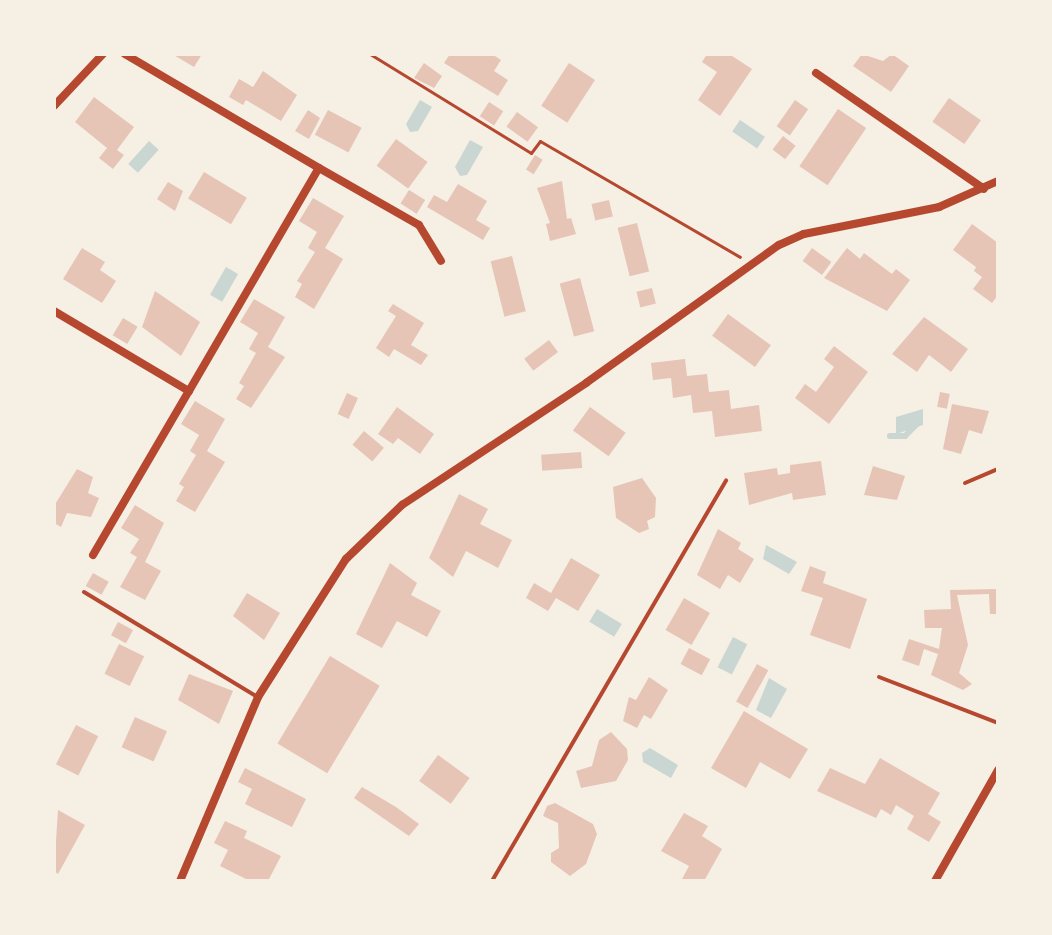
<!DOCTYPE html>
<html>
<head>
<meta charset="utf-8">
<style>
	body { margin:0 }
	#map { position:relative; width:1052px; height:935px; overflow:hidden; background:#f6efe4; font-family:Helvetica,sans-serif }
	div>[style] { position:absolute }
	.water>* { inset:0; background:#c9d6d2; transform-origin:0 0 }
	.stream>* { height:6px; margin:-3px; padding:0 3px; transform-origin:3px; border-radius:3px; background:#c9d6d2 }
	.building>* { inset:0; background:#e6c5b7; transform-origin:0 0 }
	.path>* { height:3px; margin:-1.5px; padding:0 1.5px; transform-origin:1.5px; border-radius:1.5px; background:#b5482f }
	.service>* { height:4px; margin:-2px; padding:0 2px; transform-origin:2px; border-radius:2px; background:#b5482f }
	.minor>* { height:8px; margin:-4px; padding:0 4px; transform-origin:4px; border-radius:4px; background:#b5482f }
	span { translate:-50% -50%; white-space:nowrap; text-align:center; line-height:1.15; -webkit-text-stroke:7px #f6efe4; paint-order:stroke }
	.frame { position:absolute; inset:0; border:56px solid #f6efe4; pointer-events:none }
</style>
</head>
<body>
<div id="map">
	<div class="water">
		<div style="clip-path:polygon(420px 100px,432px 107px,418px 131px,410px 132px,406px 124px)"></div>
		<div style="left:740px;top:120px;width:30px;height:14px;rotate:34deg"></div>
		<div style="clip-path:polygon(470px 140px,483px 147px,467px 175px,460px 176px,455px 167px)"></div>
		<div style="left:149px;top:141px;width:13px;height:31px;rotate:42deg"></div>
		<div style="left:226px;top:267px;width:14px;height:32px;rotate:30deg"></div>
		<div style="clip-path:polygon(923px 409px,923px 425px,896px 434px,896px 417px)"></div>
		<div style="clip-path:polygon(766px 545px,797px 562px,789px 574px,763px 559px)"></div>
		<div style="left:597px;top:609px;width:29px;height:15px;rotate:31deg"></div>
		<div style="left:733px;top:637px;width:16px;height:34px;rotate:27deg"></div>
		<div style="clip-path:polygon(769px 678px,787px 689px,771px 718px,756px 710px)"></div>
		<div style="clip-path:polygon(650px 748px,678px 765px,671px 778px,643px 762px,642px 753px)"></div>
	</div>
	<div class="stream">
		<div style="left:890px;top:436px;width:15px"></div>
		<div style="left:905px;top:436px;width:16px;rotate:-45deg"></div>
	</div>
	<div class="building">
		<div style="clip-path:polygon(172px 54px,202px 54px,194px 67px)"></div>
		<div style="clip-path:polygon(450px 54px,492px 54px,501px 60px,494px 71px,508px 80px,498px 96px,444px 63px)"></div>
		<div style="clip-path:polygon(707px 54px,729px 54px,752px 69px,720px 116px,698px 100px,717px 72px,702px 62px)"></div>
		<div style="clip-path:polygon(862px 54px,883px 61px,892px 54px,909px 66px,891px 92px,853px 66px)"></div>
		<div style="clip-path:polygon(424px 63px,442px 76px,434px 88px,414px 78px)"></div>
		<div style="left:569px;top:63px;width:31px;height:51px;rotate:33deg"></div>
		<div style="clip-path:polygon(263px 71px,297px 95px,281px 121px,246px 100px,243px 105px,229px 97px,239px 79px,253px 87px)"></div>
		<div style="clip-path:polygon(94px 97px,134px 127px,117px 150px,124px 155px,113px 169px,99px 158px,107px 148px,75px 122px)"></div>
		<div style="left:949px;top:98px;width:39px;height:29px;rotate:35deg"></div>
		<div style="left:795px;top:100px;width:16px;height:32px;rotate:35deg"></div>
		<div style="left:489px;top:102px;width:17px;height:17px;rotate:33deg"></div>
		<div style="left:838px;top:109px;width:34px;height:69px;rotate:34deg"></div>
		<div style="clip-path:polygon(308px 110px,320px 118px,309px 139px,295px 131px)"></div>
		<div style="left:328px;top:110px;width:38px;height:28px;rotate:28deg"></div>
		<div style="left:517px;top:112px;width:26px;height:18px;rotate:36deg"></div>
		<div style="left:783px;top:136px;width:16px;height:17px;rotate:38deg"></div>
		<div style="left:396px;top:139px;width:39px;height:33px;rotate:36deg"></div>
		<div style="left:535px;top:155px;width:9px;height:17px;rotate:32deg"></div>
		<div style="left:204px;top:172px;width:50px;height:31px;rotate:31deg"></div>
		<div style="clip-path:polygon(562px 181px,567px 219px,571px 218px,576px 234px,550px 241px,546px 224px,550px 223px,537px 188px)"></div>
		<div style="clip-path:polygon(168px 182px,183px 191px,175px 211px,157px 199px)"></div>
		<div style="clip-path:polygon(458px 184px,487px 201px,476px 220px,490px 228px,483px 240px,427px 207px,434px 195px,447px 202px)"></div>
		<div style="left:409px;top:190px;width:19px;height:16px;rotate:32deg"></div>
		<div style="clip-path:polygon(313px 198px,344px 216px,325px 248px,343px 259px,314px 309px,295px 297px,302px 284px,297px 281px,315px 252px,308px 248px,317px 232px,299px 221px)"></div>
		<div style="left:609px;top:200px;width:17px;height:18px;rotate:77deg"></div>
		<div style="left:637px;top:223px;width:50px;height:20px;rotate:76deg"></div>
		<div style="clip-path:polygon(972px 224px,998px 243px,998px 295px,992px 303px,973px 289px,982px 277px,974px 271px,976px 267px,953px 250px)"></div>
		<div style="clip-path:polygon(82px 248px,105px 262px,100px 270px,116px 281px,102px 303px,63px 279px)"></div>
		<div style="left:812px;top:248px;width:24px;height:16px;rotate:36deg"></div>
		<div style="clip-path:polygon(847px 248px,860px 259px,864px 253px,892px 274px,896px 269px,910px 280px,887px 311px,824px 278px)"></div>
		<div style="left:512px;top:256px;width:57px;height:22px;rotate:76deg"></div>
		<div style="left:580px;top:278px;width:55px;height:21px;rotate:75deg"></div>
		<div style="left:652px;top:288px;width:16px;height:16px;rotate:76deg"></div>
		<div style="clip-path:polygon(155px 291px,200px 322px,181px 356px,142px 327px)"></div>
		<div style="clip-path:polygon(254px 299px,285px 317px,268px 347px,285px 357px,251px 408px,236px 399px,244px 386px,239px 383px,256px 353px,249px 349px,258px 333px,240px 322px)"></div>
		<div style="clip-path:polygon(393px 304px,424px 323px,411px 345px,428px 355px,421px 365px,394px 349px,389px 357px,376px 348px,396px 316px,388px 311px)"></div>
		<div style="left:728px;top:314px;width:53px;height:27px;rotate:36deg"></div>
		<div style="clip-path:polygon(924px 317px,968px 349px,951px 372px,929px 355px,917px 372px,892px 354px)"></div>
		<div style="left:123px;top:318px;width:17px;height:20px;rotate:31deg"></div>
		<div style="left:549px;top:340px;width:15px;height:31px;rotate:53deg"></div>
		<div style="clip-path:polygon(834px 346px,868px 372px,829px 424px,795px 398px,805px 384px,816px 392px,834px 367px,824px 359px)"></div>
		<div style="clip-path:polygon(685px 359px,687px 376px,707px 374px,709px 392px,729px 390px,731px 409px,759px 405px,762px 431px,715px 437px,712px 411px,693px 413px,691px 395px,673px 398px,671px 378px,653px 380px,651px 363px)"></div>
		<div style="left:940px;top:392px;width:10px;height:15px;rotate:11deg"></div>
		<div style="left:347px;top:393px;width:12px;height:23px;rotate:24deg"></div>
		<div style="clip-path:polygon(195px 401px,225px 419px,207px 451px,225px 462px,195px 512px,176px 501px,184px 487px,179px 484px,196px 455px,190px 451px,199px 435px,181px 424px)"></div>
		<div style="clip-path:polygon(952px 404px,989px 411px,982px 434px,969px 430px,961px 454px,943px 449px)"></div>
		<div style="clip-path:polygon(397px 407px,434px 434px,420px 454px,398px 438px,393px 444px,378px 434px)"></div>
		<div style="left:590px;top:407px;width:44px;height:29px;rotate:36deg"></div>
		<div style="left:364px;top:431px;width:26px;height:18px;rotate:40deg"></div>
		<div style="left:581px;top:452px;width:16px;height:40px;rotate:86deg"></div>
		<div style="clip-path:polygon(821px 461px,826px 495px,793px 500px,792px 493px,749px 505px,744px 473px,777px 468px,778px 475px,790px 473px,790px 465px)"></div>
		<div style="clip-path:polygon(873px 466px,905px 476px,897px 500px,864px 495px)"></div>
		<div style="clip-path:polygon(77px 469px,93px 477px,88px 493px,99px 498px,91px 517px,67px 513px,61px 527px,54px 523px,54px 506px)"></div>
		<div style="clip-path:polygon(642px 478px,656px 498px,655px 517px,647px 521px,649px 529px,639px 533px,616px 518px,613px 487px)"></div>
		<div style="clip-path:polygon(459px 494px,488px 509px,480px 524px,512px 540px,498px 568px,466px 551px,453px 577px,429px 558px)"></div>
		<div style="clip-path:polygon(135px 505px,164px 523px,145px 562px,161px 571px,145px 600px,120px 587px,137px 557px,130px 553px,139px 539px,121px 528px)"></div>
		<div style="clip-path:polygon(718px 529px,741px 543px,738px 549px,754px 559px,740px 583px,728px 575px,720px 589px,697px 575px)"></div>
		<div style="clip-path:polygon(571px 558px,600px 575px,578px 611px,556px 598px,548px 611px,526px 598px,534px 583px,551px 593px)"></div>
		<div style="clip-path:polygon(390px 563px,417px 583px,411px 595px,441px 611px,427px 637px,397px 621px,382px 648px,356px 634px)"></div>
		<div style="clip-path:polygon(810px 566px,826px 572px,823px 583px,867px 599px,850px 649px,810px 635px,823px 598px,801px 591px)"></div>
		<div style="left:93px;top:573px;width:18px;height:15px;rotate:29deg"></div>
		<div style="clip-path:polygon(998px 589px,998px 614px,990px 614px,989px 594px,957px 595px,968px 645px,959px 673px,972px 684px,963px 690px,931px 675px,938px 654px,924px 649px,919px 666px,902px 660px,909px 639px,939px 649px,942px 628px,925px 628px,924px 610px,951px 609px,950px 590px)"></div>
		<div style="clip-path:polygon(247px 593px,280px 613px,264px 640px,233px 616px)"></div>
		<div style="left:684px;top:598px;width:30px;height:37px;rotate:30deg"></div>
		<div style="left:118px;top:622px;width:17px;height:15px;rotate:28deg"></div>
		<div style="left:119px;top:644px;width:28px;height:33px;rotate:26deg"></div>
		<div style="left:689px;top:648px;width:24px;height:18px;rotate:28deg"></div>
		<div style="left:330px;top:656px;width:58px;height:102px;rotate:31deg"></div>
		<div style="left:757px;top:664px;width:13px;height:43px;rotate:29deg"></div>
		<div style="clip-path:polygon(189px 674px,233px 691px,219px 724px,178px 700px)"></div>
		<div style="clip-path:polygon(649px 677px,668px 690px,651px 719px,644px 715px,637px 728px,623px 721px,629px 697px,636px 700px)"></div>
		<div style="clip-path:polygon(744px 711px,808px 749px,790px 779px,760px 762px,746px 788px,711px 768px)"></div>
		<div style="left:135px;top:717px;width:35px;height:33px;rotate:24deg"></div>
		<div style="left:76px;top:725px;width:25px;height:44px;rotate:27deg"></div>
		<div style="clip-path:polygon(611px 732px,627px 749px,628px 760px,616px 781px,581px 788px,576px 771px,592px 766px,599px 740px)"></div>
		<div style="left:438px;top:755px;width:39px;height:32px;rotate:36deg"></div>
		<div style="clip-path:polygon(880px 758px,940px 793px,928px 814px,941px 822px,929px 842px,907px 829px,914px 816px,896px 805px,891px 815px,881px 809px,876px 818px,817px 791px,830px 768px,865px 784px)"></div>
		<div style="clip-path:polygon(245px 768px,306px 799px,292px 827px,245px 804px,252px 789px,238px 782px)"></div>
		<div style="clip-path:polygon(362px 787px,396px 807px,419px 824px,409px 836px,354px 798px)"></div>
		<div style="clip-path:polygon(555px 803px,593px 824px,597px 834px,586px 864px,570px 876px,551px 862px,551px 853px,559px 848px,558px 823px,543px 816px,547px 806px)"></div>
		<div style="clip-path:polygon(58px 810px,85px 825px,58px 874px,54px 871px)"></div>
		<div style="clip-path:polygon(684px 813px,708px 826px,702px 836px,722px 849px,704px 881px,682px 879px,689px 866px,661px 851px)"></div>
		<div style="clip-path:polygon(225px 821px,247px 831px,244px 838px,281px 856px,268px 881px,250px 881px,220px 866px,228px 850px,214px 843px)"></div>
	</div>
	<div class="path">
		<div style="left:370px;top:54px;width:189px;rotate:31.6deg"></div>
		<div style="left:531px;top:153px;width:15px;rotate:-53deg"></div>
		<div style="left:540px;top:141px;width:231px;rotate:30.1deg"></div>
	</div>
	<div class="service">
		<div style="left:965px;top:483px;width:36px;rotate:-23deg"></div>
		<div style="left:84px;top:592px;width:201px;rotate:31.2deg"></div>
		<div style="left:879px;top:677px;width:128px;rotate:21.1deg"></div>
		<div style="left:492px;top:881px;width:464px;rotate:-59.7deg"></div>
	</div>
	<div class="minor">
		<div style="left:816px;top:73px;width:204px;rotate:34.6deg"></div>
		<div style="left:54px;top:106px;width:71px;rotate:-46.7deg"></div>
		<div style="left:319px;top:168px;width:115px;rotate:29.7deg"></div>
		<div style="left:419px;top:225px;width:42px;rotate:58.6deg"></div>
		<div style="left:54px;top:311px;width:157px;rotate:30.7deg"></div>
		<div style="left:189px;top:391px;width:258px;rotate:-59.8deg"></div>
		<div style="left:319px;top:168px;width:225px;rotate:-149.6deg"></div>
		<div style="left:93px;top:555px;width:190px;rotate:-59.7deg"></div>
		<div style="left:180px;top:881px;width:200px;rotate:-67deg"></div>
		<div style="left:258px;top:697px;width:164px;rotate:-57.5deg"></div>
		<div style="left:346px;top:559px;width:78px;rotate:-44deg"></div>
		<div style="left:402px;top:505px;width:221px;rotate:-33.5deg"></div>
		<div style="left:586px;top:383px;width:237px;rotate:-35.6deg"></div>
		<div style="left:779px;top:245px;width:27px;rotate:-24deg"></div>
		<div style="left:804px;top:234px;width:138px;rotate:-11.3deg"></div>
		<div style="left:939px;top:207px;width:64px;rotate:-23.8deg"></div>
		<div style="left:935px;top:881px;width:128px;rotate:-60.4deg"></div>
	</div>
	<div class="frame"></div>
</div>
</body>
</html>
